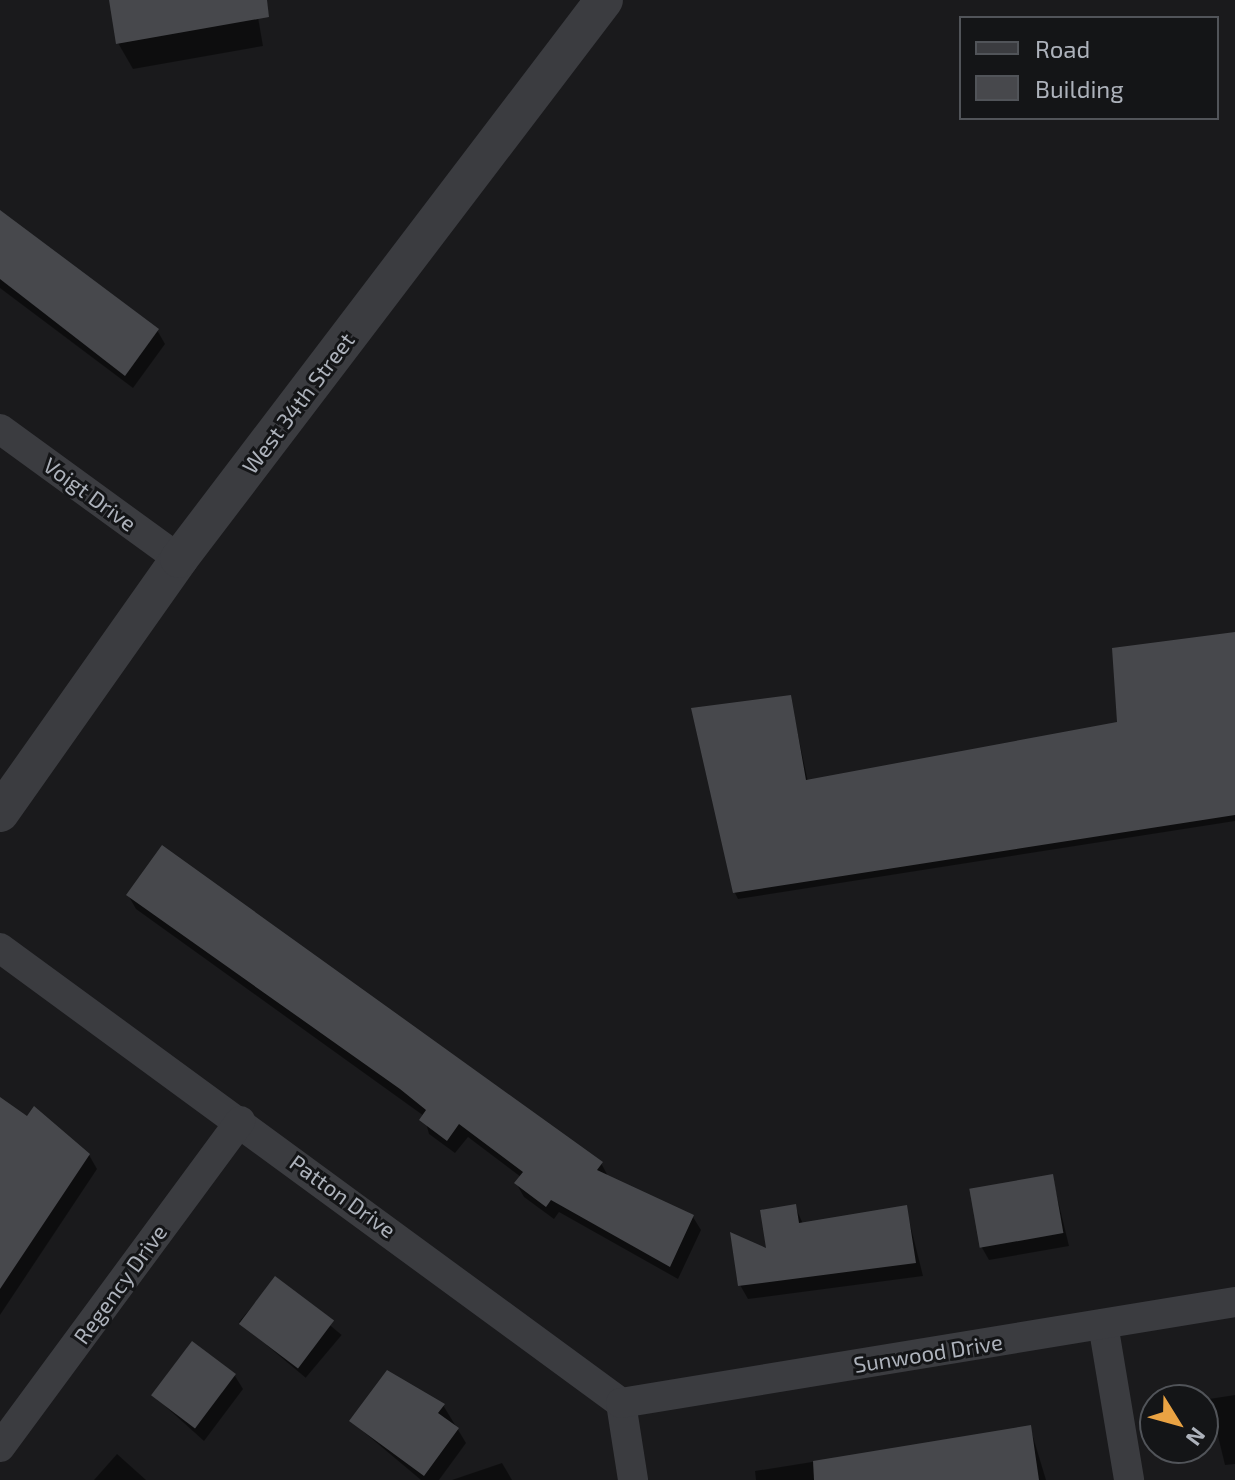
<!DOCTYPE html>
<html>
<head>
<meta charset="utf-8">
<style>
	body { margin:0 }
	#map { position:relative; width:1235px; height:1480px; overflow:hidden; background:#1a1a1c; font-family:"Exo 2",sans-serif }
	div>[style] { position:absolute }
	.shadow>* { inset:0; background:#0007; transform-origin:0 0 }
	.building>* { inset:0; background:#47484c; transform-origin:0 0 }
	.minor>* { height:30px; margin:-15px; padding:0 15px; transform-origin:15px; border-radius:15px; background:#3b3c40 }
	.tertiary>* { height:38px; margin:-19px; padding:0 19px; transform-origin:19px; border-radius:19px; background:#3b3c40 }
	span { translate:-50% -50%; white-space:nowrap; text-align:center; line-height:1.15; -webkit-text-stroke:6px #141517; paint-order:stroke }
	.street-label { font-size:22px; color:#adb2bb }
	.legend { position:absolute; left:959px; top:16px; width:260px; height:104px; box-sizing:border-box; background:#141517; border:2px solid #515459; margin:0; padding:10px 14px; list-style:none; font-size:24px; color:#adb2bb }
	.legend li { display:flex; align-items:center; gap:16px; height:40px }
	.legend b { width:40px; border:2px solid #515459 }
	.north { position:absolute; left:1139px; top:1384px; width:80px; height:80px; box-sizing:border-box; background:#141517; border:2px solid #515459; border-radius:50%; rotate:127deg; font-size:22px; font-weight:700; line-height:32px; text-align:center; color:#adb2bb }
	.north::after { content:''; display:block; margin:auto; width:28px; height:36px; background:#eaa343; clip-path:polygon(50% 0,100% 100%,50% 72%,0 100%) }
</style>
</head>
<body>
<div id="map">
	<div class="shadow">
		<div style="clip-path:polygon(111px 0,255px 0,263px 46px,133px 69px,118px 43px)"></div>
		<div style="clip-path:polygon(0 215px,157px 330px,165px 344px,133px 388px,0 288px)"></div>
		<div style="clip-path:polygon(1235px 634px,1235px 821px,738px 899px,735px 893px,790px 697px,808px 782px,1120px 724px)"></div>
		<div style="clip-path:polygon(128px 895px,601px 1163px,609px 1178px,693px 1217px,701px 1230px,678px 1279px,559px 1212px,554px 1219px,524px 1197px,516px 1183px,521px 1177px,468px 1137px,455px 1153px,429px 1134px,424px 1116px,136px 909px)"></div>
		<div style="clip-path:polygon(0 1114px,89px 1155px,97px 1169px,0 1315px)"></div>
		<div style="clip-path:polygon(1052px 1176px,1069px 1246px,989px 1260px,981px 1246px)"></div>
		<div style="clip-path:polygon(795px 1206px,803px 1224px,906px 1208px,923px 1276px,748px 1299px,740px 1285px)"></div>
		<div style="left:275px;top:1279px;width:87px;height:56px;rotate:40deg"></div>
		<div style="clip-path:polygon(235px 1376px,243px 1389px,204px 1441px,154px 1396px)"></div>
		<div style="clip-path:polygon(1235px 1395px,1235px 1464px,1225px 1465px,1209px 1399px)"></div>
		<div style="clip-path:polygon(443px 1405px,466px 1443px,439px 1480px,421px 1480px,352px 1422px)"></div>
		<div style="clip-path:polygon(1030px 1427px,1046px 1480px,756px 1480px,755px 1471px)"></div>
		<div style="clip-path:polygon(117px 1454px,146px 1480px,94px 1480px)"></div>
		<div style="clip-path:polygon(502px 1463px,512px 1480px,452px 1480px)"></div>
	</div>
	<div class="building">
		<div style="clip-path:polygon(109px 0,267px 0,269px 17px,116px 44px)"></div>
		<div style="clip-path:polygon(0 210px,159px 329px,125px 376px,0 279px)"></div>
		<div style="clip-path:polygon(1235px 632px,1235px 815px,733px 893px,691px 708px,791px 695px,806px 780px,1117px 722px,1112px 648px)"></div>
		<div style="clip-path:polygon(162px 845px,603px 1162px,597px 1170px,694px 1215px,670px 1267px,551px 1200px,546px 1207px,514px 1183px,523px 1172px,459px 1124px,447px 1141px,419px 1120px,426px 1110px,400px 1089px,126px 895px)"></div>
		<div style="clip-path:polygon(0 1097px,27px 1116px,34px 1106px,90px 1154px,0 1289px)"></div>
		<div style="left:1053px;top:1174px;width:60px;height:85px;rotate:80deg"></div>
		<div style="clip-path:polygon(796px 1204px,799px 1223px,907px 1205px,916px 1263px,738px 1286px,730px 1232px,766px 1248px,760px 1210px)"></div>
		<div style="left:275px;top:1276px;width:74px;height:60px;rotate:37deg"></div>
		<div style="left:192px;top:1341px;width:55px;height:68px;rotate:37deg"></div>
		<div style="clip-path:polygon(387px 1370px,445px 1404px,438px 1413px,459px 1428px,424px 1476px,349px 1421px)"></div>
		<div style="clip-path:polygon(1031px 1425px,1039px 1480px,814px 1480px,813px 1461px)"></div>
	</div>
	<div class="minor">
		<div style="left:0;top:429px;width:221px;rotate:36deg"></div>
		<div style="left:0;top:948px;width:770px;rotate:36.23deg"></div>
		<div style="left:621px;top:1403px;width:78px;rotate:81.1deg"></div>
		<div style="left:1103px;top:1324px;width:158px;rotate:80.5deg"></div>
		<div style="left:621px;top:1403px;width:622px;rotate:-9.34deg"></div>
		<div style="left:0;top:1447px;width:405px;rotate:-53.6deg"></div>
	</div>
	<div class="tertiary">
		<div style="left:0;top:813px;width:311px;rotate:-54.8deg"></div>
		<div style="left:179px;top:559px;width:702px;rotate:-52.75deg"></div>
	</div>
	<div class="street-label">
		<span style="left:298px;top:403px;rotate:-53deg">West 34th Street</span>
		<span style="left:90px;top:494px;rotate:36deg">Voigt Drive</span>
		<span style="left:343px;top:1196px;rotate:36deg">Patton Drive</span>
		<span style="left:120px;top:1284px;rotate:-54deg">Regency Drive</span>
		<span style="left:928px;top:1353px;rotate:-9deg">Sunwood Drive</span>
	</div>
	<ul class="legend">
	<li><b style="height:10px;background:#3b3c40"></b>Road</li>
	<li><b style="height:22px;background:#47484c"></b>Building</li>
	</ul>
	<div class="north">N</div>
</div>
</body>
</html>
